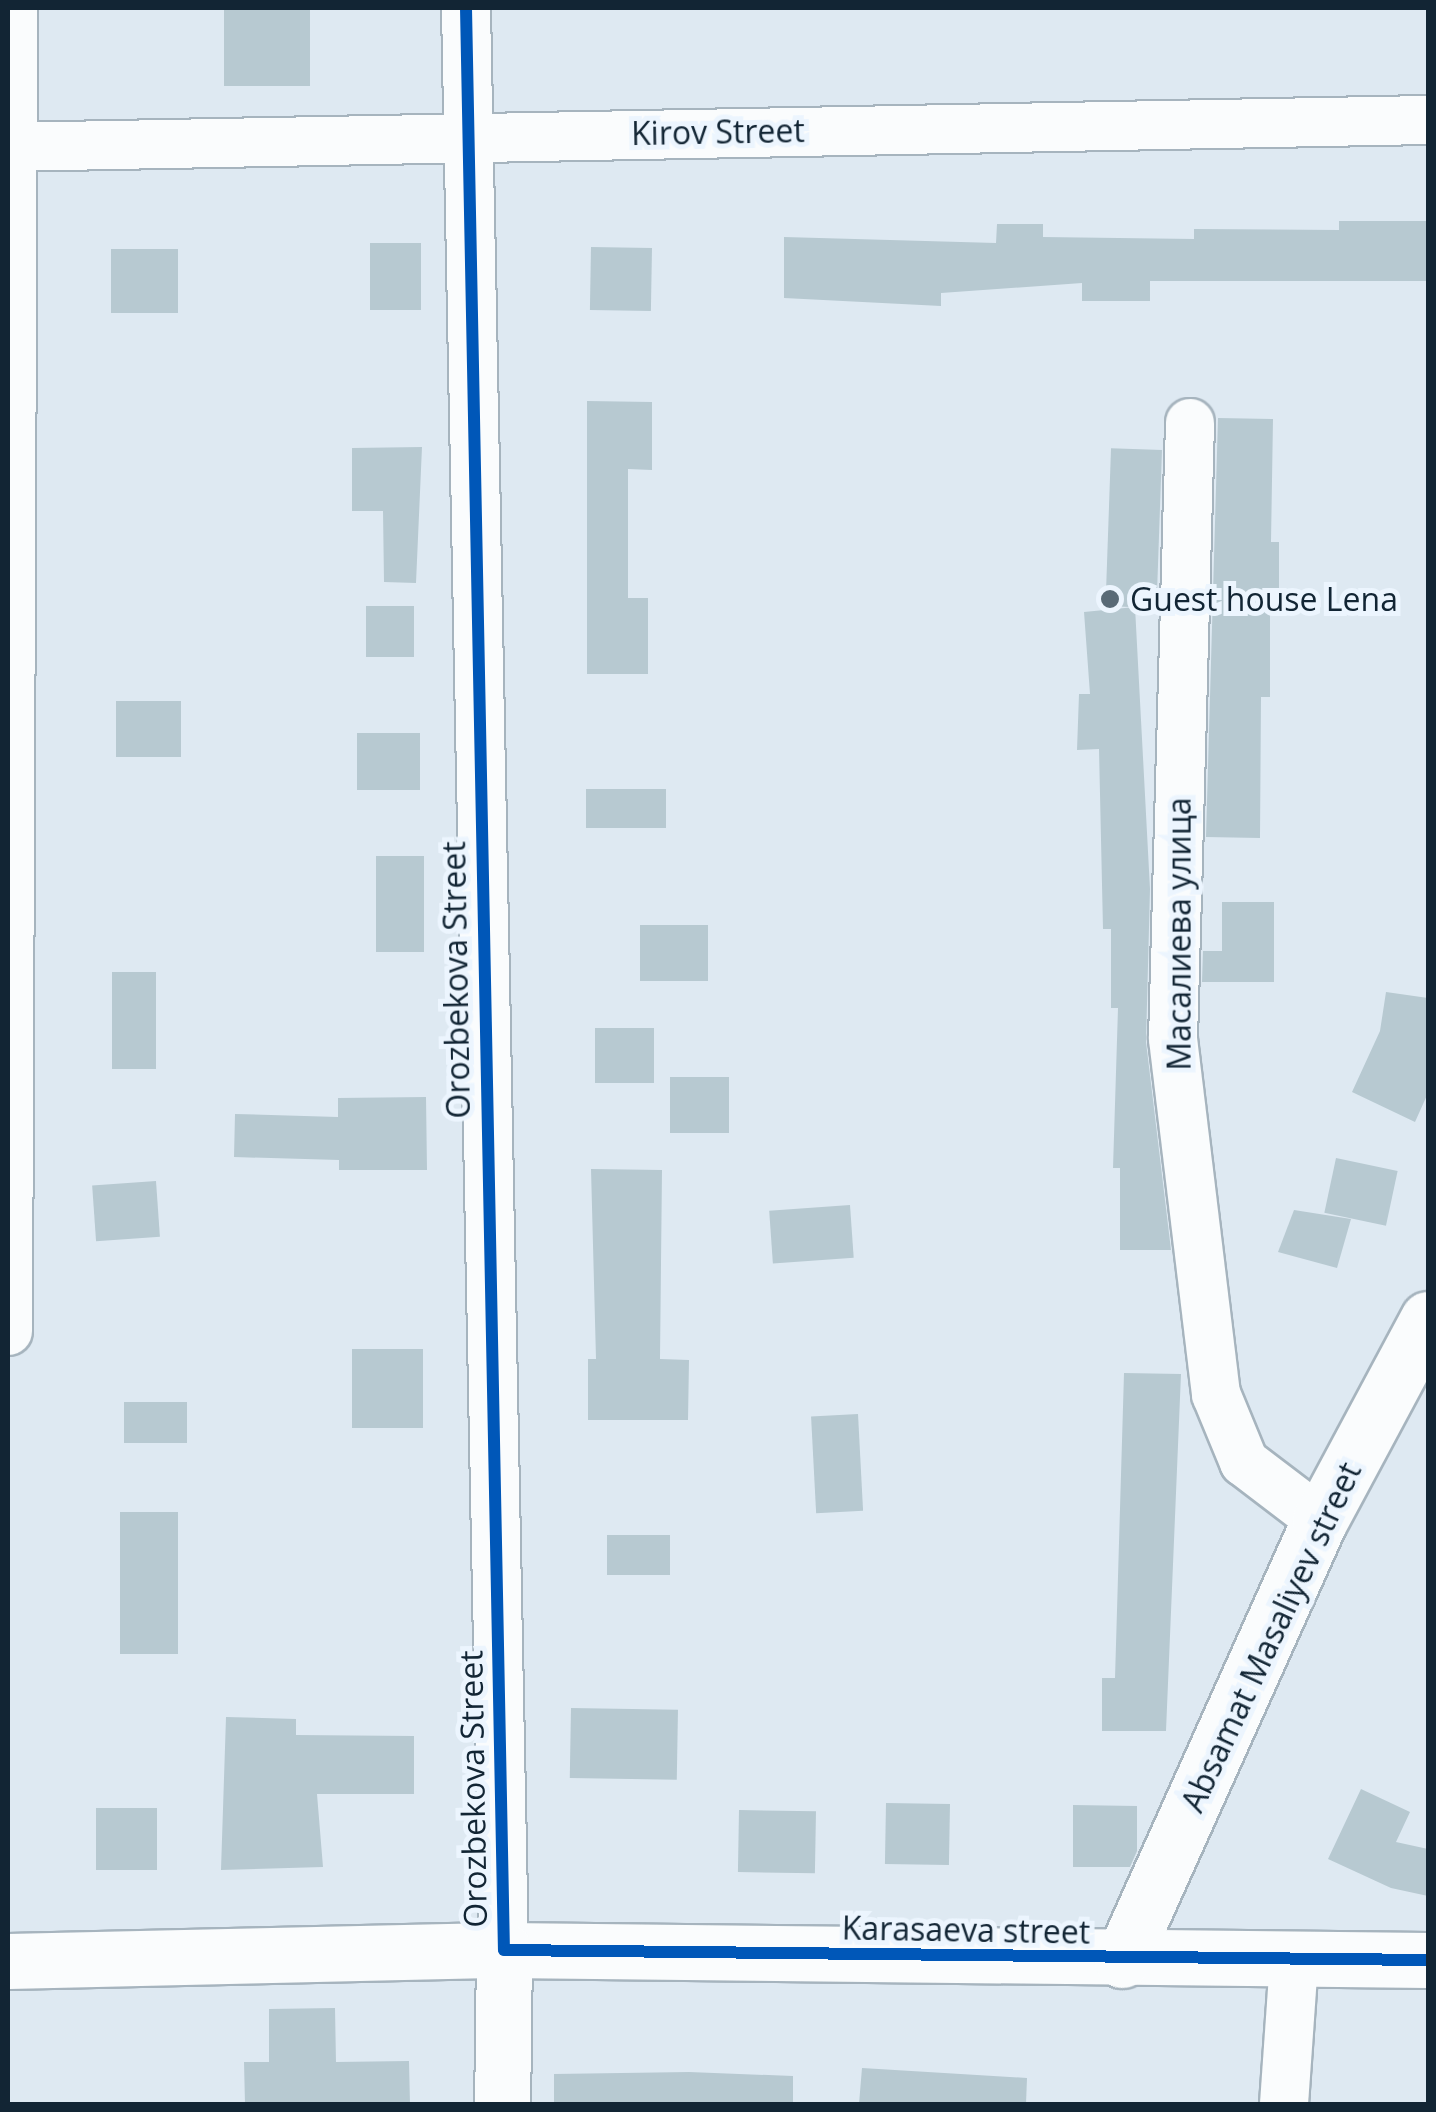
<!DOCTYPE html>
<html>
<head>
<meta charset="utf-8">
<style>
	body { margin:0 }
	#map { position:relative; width:1436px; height:2112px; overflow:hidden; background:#dee9f2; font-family:"Open Sans",sans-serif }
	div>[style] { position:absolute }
	.building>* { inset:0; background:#b7c9d1; transform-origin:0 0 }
	.roads { filter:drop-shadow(2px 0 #a6b4be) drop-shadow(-2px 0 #a6b4be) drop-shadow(0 2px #a6b4be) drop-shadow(0 -2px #a6b4be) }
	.minor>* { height:48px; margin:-24px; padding:0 24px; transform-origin:24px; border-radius:24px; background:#fafcfd }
	.tertiary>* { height:55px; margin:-27.5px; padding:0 27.5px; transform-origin:27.5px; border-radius:27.5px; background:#fafcfd }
	.secondary>* { height:55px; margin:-27.5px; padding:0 27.5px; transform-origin:27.5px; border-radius:27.5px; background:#fafcfd }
	.cycleway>* { height:12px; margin:-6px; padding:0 6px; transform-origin:6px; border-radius:6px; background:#0057b8 }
	.dots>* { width:28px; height:28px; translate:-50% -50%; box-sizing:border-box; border:5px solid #ecf5fe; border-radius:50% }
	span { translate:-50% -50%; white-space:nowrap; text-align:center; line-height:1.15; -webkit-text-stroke:10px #ecf5fe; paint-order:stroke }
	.street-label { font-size:32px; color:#122534 }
	.poi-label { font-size:32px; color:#122534 }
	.left { translate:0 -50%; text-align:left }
	.frame { position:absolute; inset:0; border:10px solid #122534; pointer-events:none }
</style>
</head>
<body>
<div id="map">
	<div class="building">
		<div style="left:224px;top:8px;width:86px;height:78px"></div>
		<div style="clip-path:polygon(1339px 221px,1428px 221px,1428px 281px,1150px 281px,1150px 301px,1082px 301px,1082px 283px,941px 293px,941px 306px,784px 298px,784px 237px,996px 243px,997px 224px,1043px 224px,1043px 237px,1194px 239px,1194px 229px,1339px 230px)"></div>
		<div style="left:370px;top:243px;width:51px;height:67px"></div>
		<div style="left:591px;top:247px;width:61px;height:63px;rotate:1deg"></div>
		<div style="left:111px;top:249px;width:67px;height:64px"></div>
		<div style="clip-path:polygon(587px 401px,652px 402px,652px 470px,628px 469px,628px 598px,648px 598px,648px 674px,587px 674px)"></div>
		<div style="clip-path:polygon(1218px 418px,1273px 419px,1271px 542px,1279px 542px,1279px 606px,1270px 606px,1270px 697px,1261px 697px,1260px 838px,1206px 837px)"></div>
		<div style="clip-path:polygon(422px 447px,416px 583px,384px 582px,383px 511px,352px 511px,352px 448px)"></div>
		<div style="left:1162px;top:450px;width:158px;height:51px;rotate:92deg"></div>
		<div style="left:366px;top:606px;width:48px;height:51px"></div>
		<div style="clip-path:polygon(1135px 607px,1150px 889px,1146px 1042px,1171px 1250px,1120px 1250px,1120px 1168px,1113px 1168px,1118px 1008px,1111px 1008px,1111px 929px,1103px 929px,1099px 749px,1077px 750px,1079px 694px,1090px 694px,1084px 612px)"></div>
		<div style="left:116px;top:701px;width:65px;height:56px"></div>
		<div style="left:357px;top:733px;width:63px;height:57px"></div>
		<div style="left:586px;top:789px;width:80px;height:39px"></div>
		<div style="left:424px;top:856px;width:96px;height:48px;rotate:90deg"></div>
		<div style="clip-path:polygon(1222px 902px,1274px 902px,1274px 982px,1202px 982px,1203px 951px,1222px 951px)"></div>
		<div style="left:640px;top:925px;width:68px;height:56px"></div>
		<div style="left:112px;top:972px;width:44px;height:97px"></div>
		<div style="clip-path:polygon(1386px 992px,1428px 998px,1428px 1093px,1415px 1122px,1352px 1092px,1380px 1031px)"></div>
		<div style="left:595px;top:1028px;width:59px;height:55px"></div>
		<div style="left:670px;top:1077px;width:59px;height:56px"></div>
		<div style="clip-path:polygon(426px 1097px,427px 1170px,339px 1170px,339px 1160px,234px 1157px,235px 1114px,338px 1117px,338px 1098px)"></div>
		<div style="left:1336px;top:1158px;width:63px;height:56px;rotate:12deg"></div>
		<div style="clip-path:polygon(591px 1169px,662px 1170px,660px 1359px,689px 1360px,688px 1420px,588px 1420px,588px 1359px,596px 1359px)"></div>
		<div style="left:156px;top:1181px;width:56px;height:64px;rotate:86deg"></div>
		<div style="left:850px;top:1205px;width:53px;height:81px;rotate:86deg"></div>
		<div style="clip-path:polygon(1294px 1210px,1351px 1219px,1337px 1268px,1278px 1252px)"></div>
		<div style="left:352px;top:1349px;width:71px;height:79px"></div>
		<div style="clip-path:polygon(1124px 1373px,1181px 1374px,1166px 1731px,1102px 1731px,1102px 1678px,1115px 1678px)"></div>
		<div style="left:124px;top:1402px;width:63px;height:41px"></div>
		<div style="left:858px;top:1414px;width:97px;height:47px;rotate:87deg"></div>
		<div style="left:120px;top:1512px;width:58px;height:142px"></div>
		<div style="left:607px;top:1535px;width:63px;height:40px"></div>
		<div style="left:571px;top:1708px;width:107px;height:70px;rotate:1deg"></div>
		<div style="clip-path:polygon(226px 1717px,296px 1719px,296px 1735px,414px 1736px,414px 1794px,317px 1794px,323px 1867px,221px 1870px)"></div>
		<div style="clip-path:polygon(1361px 1789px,1410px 1812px,1396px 1842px,1428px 1849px,1428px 1896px,1391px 1888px,1328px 1859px)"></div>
		<div style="left:886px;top:1803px;width:64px;height:61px;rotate:1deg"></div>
		<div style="clip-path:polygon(1073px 1805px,1137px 1806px,1137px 1851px,1130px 1867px,1073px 1867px)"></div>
		<div style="left:96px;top:1808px;width:61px;height:62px"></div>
		<div style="left:739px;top:1810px;width:77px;height:62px;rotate:1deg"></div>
		<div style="clip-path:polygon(335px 2008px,336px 2062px,409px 2061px,410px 2104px,245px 2104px,244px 2062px,269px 2062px,269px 2009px)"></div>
		<div style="clip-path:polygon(862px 2068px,1027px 2078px,1026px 2104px,859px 2104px)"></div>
		<div style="clip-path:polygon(689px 2072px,793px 2076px,793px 2104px,554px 2104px,554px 2074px)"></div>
	</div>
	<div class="roads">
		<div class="minor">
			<div style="left:466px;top:8px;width:1942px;rotate:88.88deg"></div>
			<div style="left:8px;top:147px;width:1420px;rotate:-1.09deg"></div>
			<div style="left:1190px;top:423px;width:616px;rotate:91.58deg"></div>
			<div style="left:1173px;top:1039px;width:358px;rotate:83.1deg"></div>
			<div style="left:1216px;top:1394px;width:74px;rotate:67.6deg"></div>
			<div style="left:1244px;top:1462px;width:96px;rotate:37.3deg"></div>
			<div style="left:8px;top:1331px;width:1323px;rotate:-89.78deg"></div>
			<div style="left:1284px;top:2104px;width:144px;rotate:-86deg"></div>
		</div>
		<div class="tertiary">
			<div style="left:504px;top:1950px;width:924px;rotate:0.62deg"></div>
			<div style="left:1122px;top:1960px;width:482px;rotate:-65.8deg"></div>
			<div style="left:1320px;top:1520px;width:228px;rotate:-61.8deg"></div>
		</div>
		<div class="secondary">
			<div style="left:8px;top:1961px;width:496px;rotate:-1.3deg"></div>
			<div style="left:504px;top:1950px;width:154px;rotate:90.7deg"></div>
		</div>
	</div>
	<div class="cycleway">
		<div style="left:466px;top:8px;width:1942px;rotate:88.88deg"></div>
		<div style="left:504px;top:1950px;width:924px;rotate:0.62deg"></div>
	</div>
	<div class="dots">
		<div style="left:1110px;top:599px;background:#596a76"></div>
	</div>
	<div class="street-label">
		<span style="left:718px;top:132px;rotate:-1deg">Kirov Street</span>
		<span style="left:1179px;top:934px;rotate:-90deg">Масалиева улица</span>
		<span style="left:456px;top:980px;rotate:-91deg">Orozbekova Street</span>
		<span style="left:1271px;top:1637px;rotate:-65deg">Absamat Masaliyev street</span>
		<span style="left:473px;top:1789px;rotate:-91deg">Orozbekova Street</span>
		<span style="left:966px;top:1930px;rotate:1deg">Karasaeva street</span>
	</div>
	<div class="poi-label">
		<span class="left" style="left:1130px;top:599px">Guest house Lena</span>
	</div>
	<div class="frame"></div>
</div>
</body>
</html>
